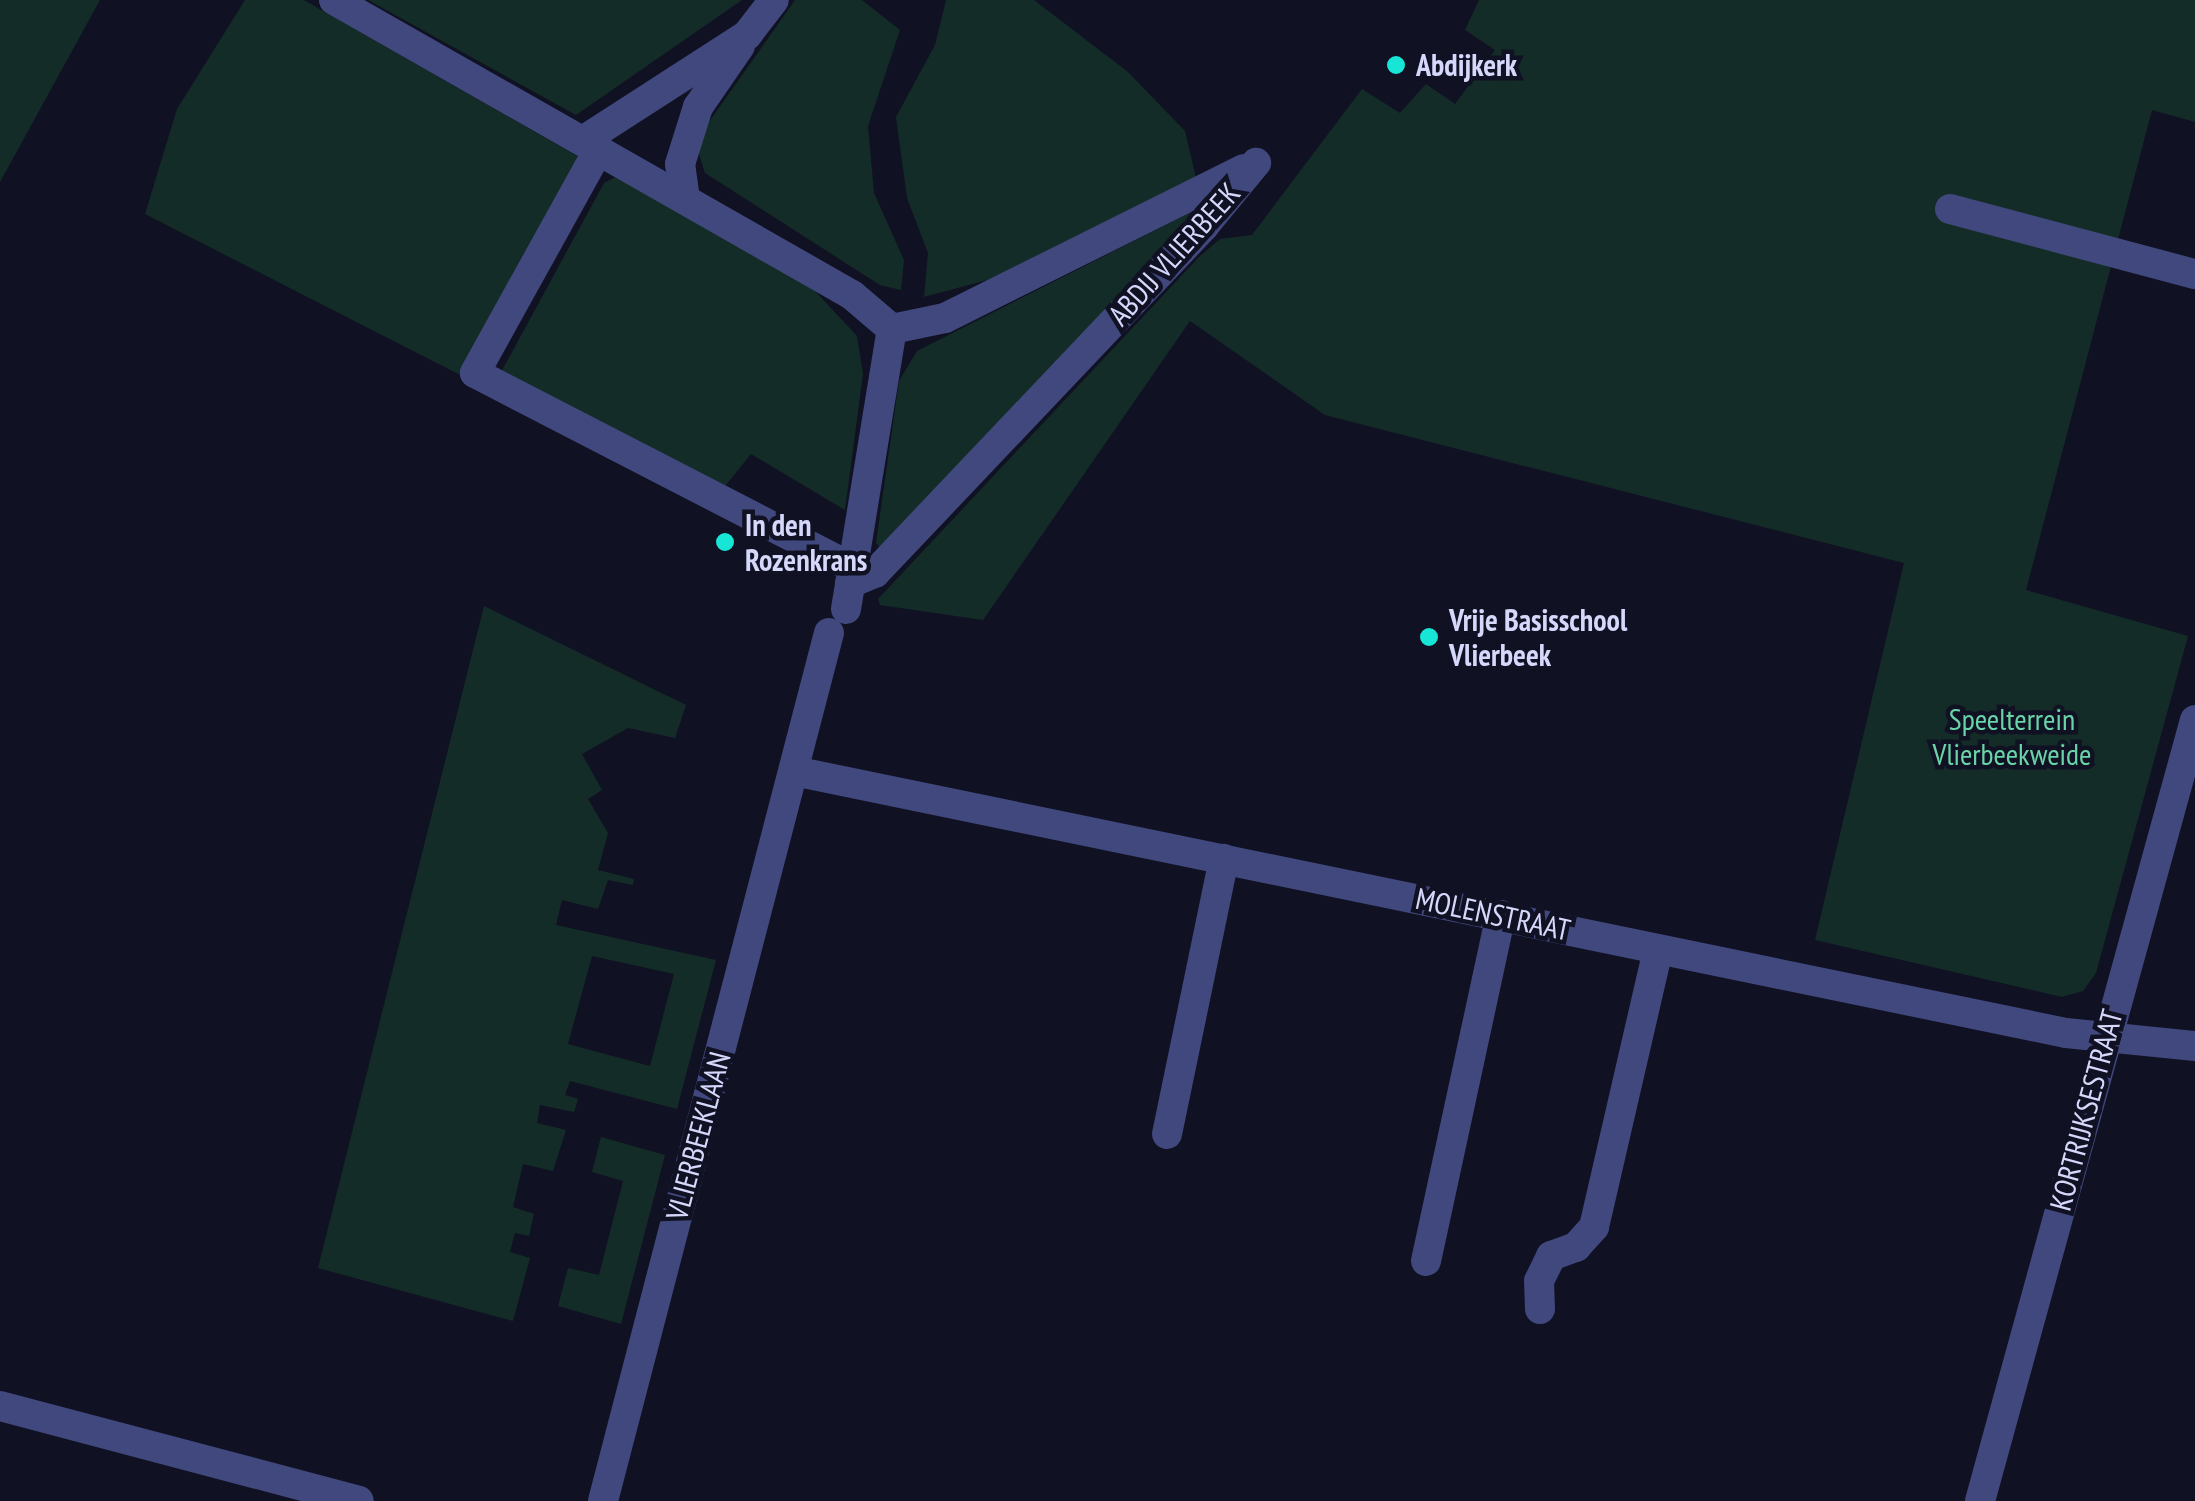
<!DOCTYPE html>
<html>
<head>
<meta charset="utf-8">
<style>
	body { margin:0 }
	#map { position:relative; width:2195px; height:1501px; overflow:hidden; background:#101123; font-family:"PT Sans Narrow",sans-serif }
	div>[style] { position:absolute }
	.green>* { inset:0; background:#142c27 }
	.minor>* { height:30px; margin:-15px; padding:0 15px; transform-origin:15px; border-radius:15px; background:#40487d }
	.dots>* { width:28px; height:28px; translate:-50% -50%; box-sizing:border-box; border:5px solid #101123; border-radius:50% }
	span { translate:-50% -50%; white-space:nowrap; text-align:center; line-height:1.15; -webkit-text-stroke:9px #101123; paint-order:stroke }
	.poi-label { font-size:30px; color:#d6d8fb; font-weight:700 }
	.left { translate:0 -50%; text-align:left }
	.street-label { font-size:30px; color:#d6d8fb }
	.park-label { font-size:30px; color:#69d4a7 }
</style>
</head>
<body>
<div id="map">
	<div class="green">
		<div style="clip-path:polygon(0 0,100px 0,0 182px)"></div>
		<div style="clip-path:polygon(245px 0,304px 0,577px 156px,581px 182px,468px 379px,145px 214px,177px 109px)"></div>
		<div style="clip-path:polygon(368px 0,742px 0,576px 115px)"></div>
		<div style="clip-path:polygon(795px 0,862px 0,900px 30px,868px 126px,874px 193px,904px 260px,901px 290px,880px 285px,705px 173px,698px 151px,706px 126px)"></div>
		<div style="clip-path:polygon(946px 0,1034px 0,1128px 72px,1185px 131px,1197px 182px,1006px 275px,924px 297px,928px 253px,907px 198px,896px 117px,935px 45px)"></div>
		<div style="clip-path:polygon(1479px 0,2195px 0,2195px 122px,2152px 110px,2026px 590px,2188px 636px,2096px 973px,2083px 991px,2062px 997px,1815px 940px,1904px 563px,1325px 415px,1190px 321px,983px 620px,880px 605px,878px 599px,1200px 256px,1220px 239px,1252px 235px,1362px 89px,1400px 113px,1426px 84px,1455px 104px,1495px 50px,1465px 30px)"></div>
		<div style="clip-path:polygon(617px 176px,815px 291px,857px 336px,863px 374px,845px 510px,751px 454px,721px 491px,499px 376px,604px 183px)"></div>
		<div style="clip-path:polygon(1201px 207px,1056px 372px,884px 552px,876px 543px,899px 381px,917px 351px)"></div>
		<div style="clip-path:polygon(evenodd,484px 606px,686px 705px,675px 738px,628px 728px,582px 754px,602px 790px,588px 799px,608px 833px,598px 870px,634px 879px,633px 885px,608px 880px,598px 909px,562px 900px,556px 925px,716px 960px,677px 1109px,570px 1081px,565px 1095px,578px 1099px,574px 1112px,540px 1105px,537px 1123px,566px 1130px,553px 1171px,523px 1164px,513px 1207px,534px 1214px,529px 1236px,515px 1233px,510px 1252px,530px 1258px,513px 1321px,318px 1268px,484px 606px,592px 956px,674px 974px,650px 1066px,568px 1044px,592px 956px)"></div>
		<div style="clip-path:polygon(601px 1137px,665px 1155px,621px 1324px,558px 1306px,568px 1268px,599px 1275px,623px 1181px,592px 1172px)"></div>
	</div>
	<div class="minor">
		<div style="left:334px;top:0;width:596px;rotate:29.66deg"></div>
		<div style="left:852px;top:295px;width:52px;rotate:40.4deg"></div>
		<div style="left:584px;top:140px;width:194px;rotate:-32.8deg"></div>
		<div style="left:747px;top:35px;width:44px;rotate:-52.4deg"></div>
		<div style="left:599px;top:149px;width:256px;rotate:119deg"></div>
		<div style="left:475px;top:373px;width:424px;rotate:27.3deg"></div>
		<div style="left:685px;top:199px;width:35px;rotate:-98deg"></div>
		<div style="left:680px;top:164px;width:60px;rotate:-72.5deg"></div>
		<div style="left:698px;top:107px;width:74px;rotate:-55.5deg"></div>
		<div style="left:1950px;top:209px;width:253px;rotate:14.9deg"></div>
		<div style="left:892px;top:329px;width:54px;rotate:-11.7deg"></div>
		<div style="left:945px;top:318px;width:334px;rotate:-26.5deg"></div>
		<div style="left:850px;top:583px;width:27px;rotate:-22deg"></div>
		<div style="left:875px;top:573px;width:478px;rotate:-46.5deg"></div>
		<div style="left:1204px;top:226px;width:82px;rotate:-50.5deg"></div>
		<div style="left:846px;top:609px;width:284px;rotate:-80.7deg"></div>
		<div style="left:794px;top:771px;width:1299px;rotate:11.64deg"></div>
		<div style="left:2066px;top:1033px;width:130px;rotate:5.8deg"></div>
		<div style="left:1167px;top:1134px;width:281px;rotate:-78.3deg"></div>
		<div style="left:1426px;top:1261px;width:354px;rotate:-77.8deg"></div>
		<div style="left:1540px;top:1309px;width:28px;rotate:-92deg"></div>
		<div style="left:1539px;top:1281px;width:28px;rotate:-64deg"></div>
		<div style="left:1551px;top:1256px;width:27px;rotate:-20deg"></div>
		<div style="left:1576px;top:1247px;width:27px;rotate:-48deg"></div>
		<div style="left:1594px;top:1227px;width:285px;rotate:-77deg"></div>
		<div style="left:0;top:1406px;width:371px;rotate:14.8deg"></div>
		<div style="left:603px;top:1501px;width:897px;rotate:-75.41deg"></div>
		<div style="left:1980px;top:1501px;width:810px;rotate:-74.61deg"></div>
	</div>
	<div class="dots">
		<div style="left:1396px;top:65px;background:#17e6d7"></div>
		<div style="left:725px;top:542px;background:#17e6d7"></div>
		<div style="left:1429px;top:637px;background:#17e6d7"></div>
	</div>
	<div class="poi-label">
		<span class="left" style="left:1416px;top:65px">Abdijkerk</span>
		<span class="left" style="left:745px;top:542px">In den<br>Rozenkrans</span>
		<span class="left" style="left:1449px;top:637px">Vrije Basisschool<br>Vlierbeek</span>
	</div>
	<div class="street-label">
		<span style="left:1174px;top:254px;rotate:-48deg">ABDIJ VLIERBEEK</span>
		<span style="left:1493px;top:914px;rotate:12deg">MOLENSTRAAT</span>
		<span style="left:2086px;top:1110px;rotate:-75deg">KORTRIJKSESTRAAT</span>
		<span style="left:698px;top:1136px;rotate:-75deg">VLIERBEEKLAAN</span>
	</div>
	<div class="park-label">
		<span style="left:2012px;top:736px">Speelterrein<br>Vlierbeekweide</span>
	</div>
</div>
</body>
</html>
